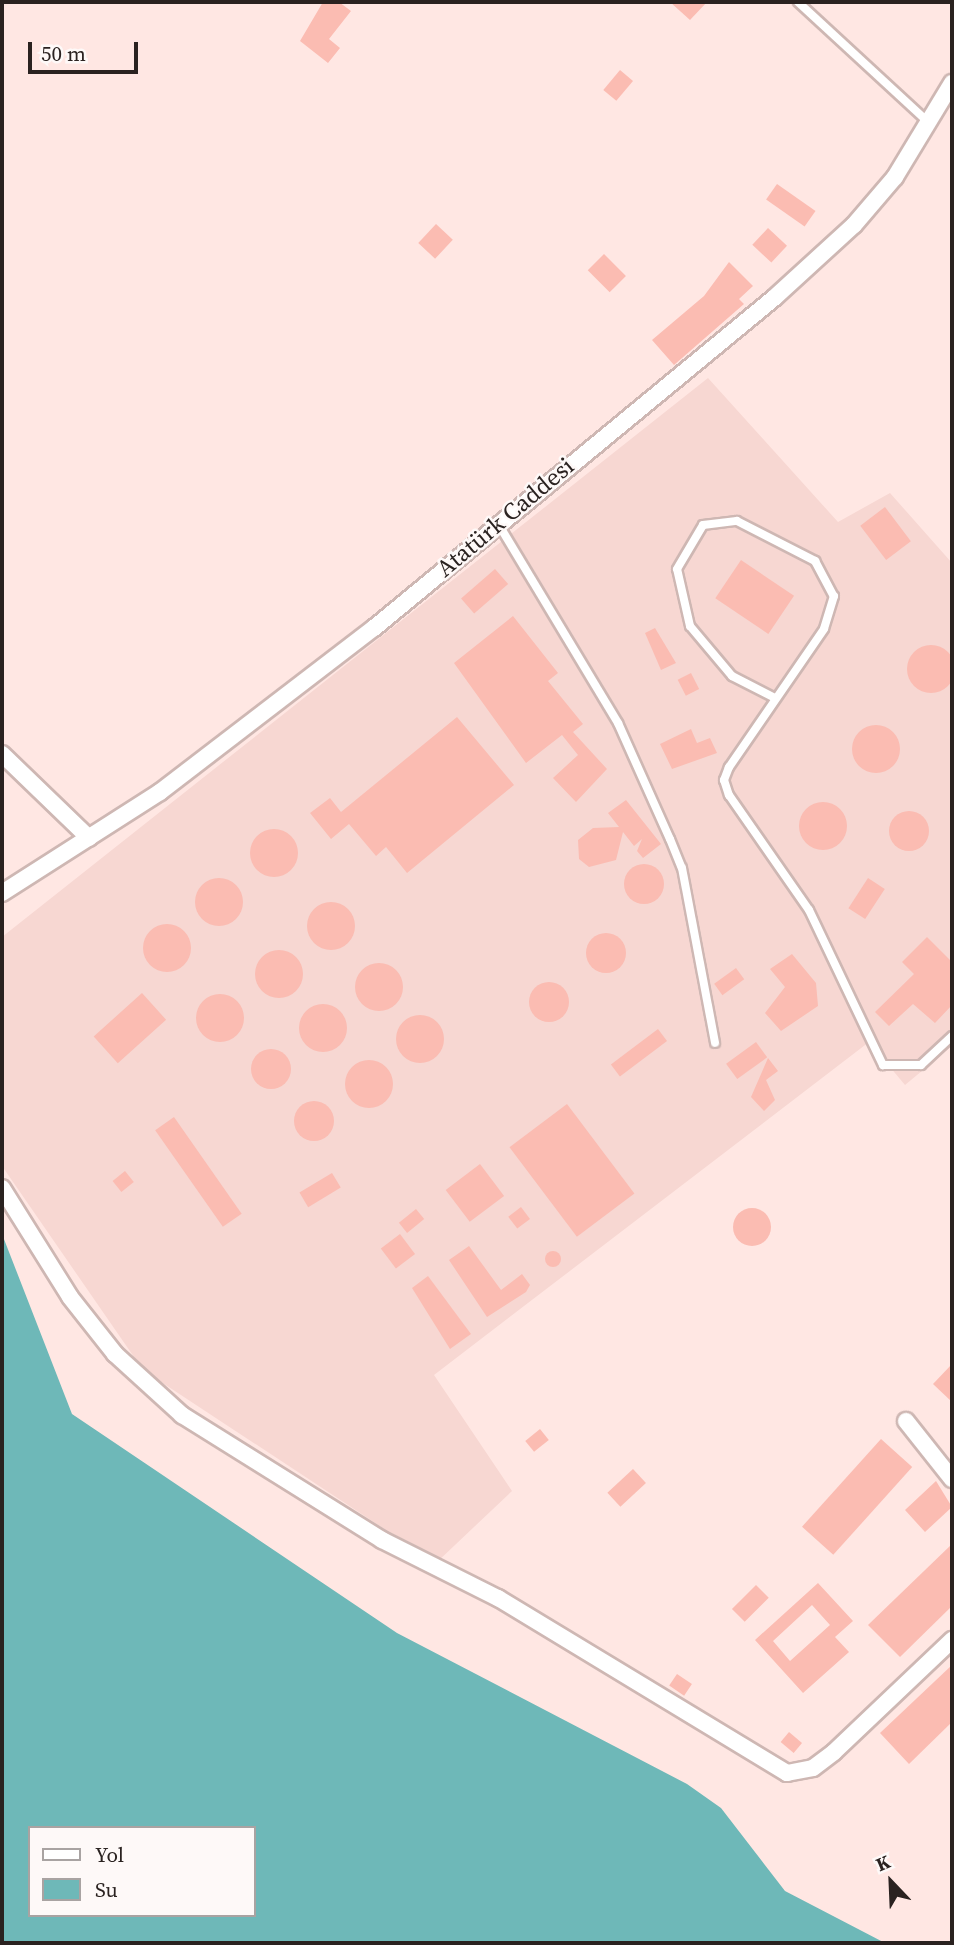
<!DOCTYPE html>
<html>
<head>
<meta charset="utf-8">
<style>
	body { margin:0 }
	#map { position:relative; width:954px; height:1945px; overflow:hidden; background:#ffe7e3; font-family:"Source Serif 4",serif }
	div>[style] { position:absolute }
	.built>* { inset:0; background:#f7d7d2 }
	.water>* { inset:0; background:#6eb8b8 }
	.building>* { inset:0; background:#fbbcb2; transform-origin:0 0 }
	.round { border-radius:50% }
	.roads { filter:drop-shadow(2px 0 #ceb7b3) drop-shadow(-2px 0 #ceb7b3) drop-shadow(0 2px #ceb7b3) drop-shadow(0 -2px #ceb7b3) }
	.lane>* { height:8px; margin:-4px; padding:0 4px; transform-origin:4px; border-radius:4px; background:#fff }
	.street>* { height:16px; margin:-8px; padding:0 8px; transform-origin:8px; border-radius:8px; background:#fff }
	span { translate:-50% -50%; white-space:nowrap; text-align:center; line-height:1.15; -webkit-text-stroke:5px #fef9f8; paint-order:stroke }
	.street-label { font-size:24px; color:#2a2220 }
	.frame { position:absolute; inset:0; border:4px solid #2a2220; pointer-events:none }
	.legend { position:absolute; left:28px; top:1826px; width:228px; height:91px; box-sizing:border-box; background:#fef9f8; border:2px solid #a9a3a2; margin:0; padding:9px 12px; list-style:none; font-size:21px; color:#2a2220 }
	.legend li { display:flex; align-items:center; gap:14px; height:35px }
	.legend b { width:35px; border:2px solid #a9a3a2 }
	.north { position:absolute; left:856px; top:1847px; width:70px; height:70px; -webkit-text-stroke:5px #fef9f8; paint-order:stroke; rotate:337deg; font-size:19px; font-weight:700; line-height:28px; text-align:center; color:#2a2220 }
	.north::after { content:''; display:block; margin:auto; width:24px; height:32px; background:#2a2220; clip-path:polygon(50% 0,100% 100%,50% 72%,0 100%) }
	.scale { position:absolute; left:28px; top:42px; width:110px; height:32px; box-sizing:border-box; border:4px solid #2a2220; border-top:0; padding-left:9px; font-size:21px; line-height:24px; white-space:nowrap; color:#2a2220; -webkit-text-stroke:5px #fef9f8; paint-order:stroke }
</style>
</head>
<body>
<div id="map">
	<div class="built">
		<div style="clip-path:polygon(708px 378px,838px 522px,890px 493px,952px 563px,952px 1046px,905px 1085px,869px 1042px,434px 1375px,512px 1491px,436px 1563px,143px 1370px,2px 1166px,2px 937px)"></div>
	</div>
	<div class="water">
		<div style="clip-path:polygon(evenodd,2px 1234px,72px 1414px,397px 1633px,687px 1784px,721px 1808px,785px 1891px,885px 1943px,2px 1943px,2px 1234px,30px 1828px,254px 1828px,254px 1915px,30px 1915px,30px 1828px)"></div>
	</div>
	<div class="building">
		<div style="clip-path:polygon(323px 2px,339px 2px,351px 11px,329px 39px,340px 48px,328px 63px,300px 41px)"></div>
		<div style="clip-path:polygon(670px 2px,707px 2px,690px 20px)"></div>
		<div style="left:620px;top:70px;width:17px;height:26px;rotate:40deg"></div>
		<div style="left:777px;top:184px;width:47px;height:19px;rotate:35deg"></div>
		<div style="left:436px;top:224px;width:23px;height:26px;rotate:43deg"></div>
		<div style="left:768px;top:228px;width:26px;height:23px;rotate:43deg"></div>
		<div style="left:604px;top:254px;width:31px;height:23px;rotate:45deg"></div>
		<div style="clip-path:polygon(729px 262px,753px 286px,739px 299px,744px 304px,674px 365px,652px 340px,704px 296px)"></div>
		<div style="left:885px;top:507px;width:43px;height:31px;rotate:53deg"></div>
		<div style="left:741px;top:560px;width:64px;height:46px;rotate:34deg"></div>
		<div style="left:495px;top:569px;width:20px;height:45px;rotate:49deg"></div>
		<div style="clip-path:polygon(513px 616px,558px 673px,548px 681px,583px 724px,573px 732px,607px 769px,576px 802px,553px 778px,578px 755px,562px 735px,526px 763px,454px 663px)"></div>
		<div style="clip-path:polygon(655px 628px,676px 663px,661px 670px,645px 633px)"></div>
		<div class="round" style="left:907px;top:645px;width:48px;height:48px"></div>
		<div style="left:691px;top:673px;width:18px;height:15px;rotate:63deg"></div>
		<div style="clip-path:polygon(457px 717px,514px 785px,407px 873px,386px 847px,376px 856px,349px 824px,331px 839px,310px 813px,330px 798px,341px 812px)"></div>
		<div class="round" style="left:852px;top:725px;width:48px;height:48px"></div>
		<div style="clip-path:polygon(691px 729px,697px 743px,710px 738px,717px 753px,672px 769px,660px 744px)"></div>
		<div style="clip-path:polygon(626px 800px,661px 844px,643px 858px,637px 851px,642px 839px,634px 846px,623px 832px,616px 860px,589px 867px,579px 859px,578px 840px,593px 828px,619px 827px,608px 813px)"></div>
		<div class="round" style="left:799px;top:802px;width:48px;height:48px"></div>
		<div class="round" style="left:889px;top:811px;width:40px;height:40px"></div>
		<div class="round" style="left:250px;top:829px;width:48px;height:48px"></div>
		<div class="round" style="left:624px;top:864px;width:40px;height:40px"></div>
		<div class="round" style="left:195px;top:878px;width:48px;height:48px"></div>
		<div style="left:868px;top:878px;width:20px;height:36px;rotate:33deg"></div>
		<div class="round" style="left:307px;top:902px;width:48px;height:48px"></div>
		<div class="round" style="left:143px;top:924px;width:48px;height:48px"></div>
		<div class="round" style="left:586px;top:933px;width:40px;height:40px"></div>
		<div style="clip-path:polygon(927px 937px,952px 962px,952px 1005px,935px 1023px,913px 1004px,889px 1026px,875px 1012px,914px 974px,902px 962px)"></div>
		<div class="round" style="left:255px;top:950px;width:48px;height:48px"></div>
		<div style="clip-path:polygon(792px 954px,816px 983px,818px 1006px,781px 1031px,765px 1013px,785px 987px,770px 969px)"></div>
		<div class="round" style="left:355px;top:963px;width:48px;height:48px"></div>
		<div style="left:736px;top:968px;width:14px;height:27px;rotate:54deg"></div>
		<div class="round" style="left:529px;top:982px;width:40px;height:40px"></div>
		<div style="left:142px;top:993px;width:36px;height:65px;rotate:48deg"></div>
		<div class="round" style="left:196px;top:994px;width:48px;height:48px"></div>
		<div class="round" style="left:299px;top:1004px;width:48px;height:48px"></div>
		<div class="round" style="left:396px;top:1015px;width:48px;height:48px"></div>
		<div style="left:658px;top:1029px;width:15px;height:59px;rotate:53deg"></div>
		<div style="left:756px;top:1042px;width:19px;height:37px;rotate:54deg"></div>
		<div class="round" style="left:251px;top:1049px;width:40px;height:40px"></div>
		<div style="clip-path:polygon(768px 1058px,778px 1071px,766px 1080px,775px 1100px,764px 1111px,751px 1097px)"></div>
		<div class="round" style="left:345px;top:1060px;width:48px;height:48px"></div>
		<div class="round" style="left:294px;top:1101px;width:40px;height:40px"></div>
		<div style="left:567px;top:1104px;width:112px;height:72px;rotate:53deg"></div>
		<div style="left:174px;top:1117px;width:118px;height:23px;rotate:55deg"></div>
		<div style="left:480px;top:1164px;width:40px;height:43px;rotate:53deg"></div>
		<div style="left:125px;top:1171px;width:14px;height:16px;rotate:51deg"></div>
		<div style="left:332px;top:1173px;width:17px;height:38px;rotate:59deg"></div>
		<div style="left:521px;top:1207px;width:15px;height:16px;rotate:53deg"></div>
		<div class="round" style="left:733px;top:1208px;width:38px;height:38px"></div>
		<div style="left:416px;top:1209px;width:13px;height:22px;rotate:51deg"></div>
		<div style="left:400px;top:1234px;width:25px;height:24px;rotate:53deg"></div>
		<div style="clip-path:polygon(469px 1246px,501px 1290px,522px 1274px,530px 1285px,526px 1292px,487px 1317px,449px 1260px)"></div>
		<div class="round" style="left:545px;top:1251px;width:16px;height:16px"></div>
		<div style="clip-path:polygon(428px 1276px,471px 1334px,450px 1349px,412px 1288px)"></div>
		<div style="clip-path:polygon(952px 1364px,952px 1402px,933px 1384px)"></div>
		<div style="left:540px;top:1429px;width:14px;height:19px;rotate:51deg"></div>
		<div style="left:881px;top:1439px;width:42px;height:118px;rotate:42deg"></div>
		<div style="left:633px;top:1469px;width:19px;height:35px;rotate:47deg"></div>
		<div style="clip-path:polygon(936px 1481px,952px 1507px,925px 1532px,905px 1510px)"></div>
		<div style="clip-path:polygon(952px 1544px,952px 1606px,900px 1657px,868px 1625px)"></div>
		<div style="clip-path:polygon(evenodd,818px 1583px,853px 1621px,835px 1637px,849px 1652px,803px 1693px,755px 1640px,818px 1583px,812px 1605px,830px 1625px,790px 1661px,773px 1641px,812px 1605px)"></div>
		<div style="left:756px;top:1585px;width:18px;height:34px;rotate:45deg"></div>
		<div style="clip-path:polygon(952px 1665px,952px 1722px,909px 1764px,880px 1733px)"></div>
		<div style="left:677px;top:1674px;width:18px;height:14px;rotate:34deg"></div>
		<div style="left:789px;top:1732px;width:17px;height:13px;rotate:40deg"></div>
	</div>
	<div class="roads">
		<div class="lane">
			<div style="left:798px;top:2px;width:178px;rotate:42.7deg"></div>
			<div style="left:499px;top:525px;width:231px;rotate:59deg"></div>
			<div style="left:618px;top:723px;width:127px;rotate:65.9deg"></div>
			<div style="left:670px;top:839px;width:31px;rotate:68deg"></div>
			<div style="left:682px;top:868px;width:178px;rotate:79.3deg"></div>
			<div style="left:775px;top:698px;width:48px;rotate:-152.9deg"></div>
			<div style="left:732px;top:676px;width:65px;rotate:-130deg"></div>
			<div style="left:690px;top:626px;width:58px;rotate:-102.8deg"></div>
			<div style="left:677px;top:569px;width:51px;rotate:-59.4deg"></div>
			<div style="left:703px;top:525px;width:34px;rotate:-7deg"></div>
			<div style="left:737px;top:521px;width:88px;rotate:27.1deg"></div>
			<div style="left:815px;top:561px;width:40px;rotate:62deg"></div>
			<div style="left:834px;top:596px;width:34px;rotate:107deg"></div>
			<div style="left:824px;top:629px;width:168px;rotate:124.5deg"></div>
			<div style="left:729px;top:767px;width:14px;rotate:111deg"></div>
			<div style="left:724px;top:780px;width:16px;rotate:72deg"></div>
			<div style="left:729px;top:795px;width:140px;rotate:55.2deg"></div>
			<div style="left:809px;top:910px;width:172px;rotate:64.5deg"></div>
			<div style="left:883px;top:1065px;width:38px"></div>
			<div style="left:921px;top:1065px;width:42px;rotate:-43.1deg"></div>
		</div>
		<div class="street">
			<div style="left:2px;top:754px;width:121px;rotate:44deg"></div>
			<div style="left:2px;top:893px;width:188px;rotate:-32.6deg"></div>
			<div style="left:160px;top:792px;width:270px;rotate:-37.5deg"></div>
			<div style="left:374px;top:628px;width:519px;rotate:-39.52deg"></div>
			<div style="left:774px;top:298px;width:108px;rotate:-42.4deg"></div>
			<div style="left:854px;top:225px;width:63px;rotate:-49.5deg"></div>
			<div style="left:895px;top:177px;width:110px;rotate:-58.8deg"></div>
			<div style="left:2px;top:1188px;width:128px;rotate:58deg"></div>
			<div style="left:70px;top:1297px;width:73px;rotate:51.7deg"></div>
			<div style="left:115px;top:1354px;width:91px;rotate:42.3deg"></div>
			<div style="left:182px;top:1415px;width:236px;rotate:32deg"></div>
			<div style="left:382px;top:1540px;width:130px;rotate:26.6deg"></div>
			<div style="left:498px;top:1598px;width:338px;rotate:31.2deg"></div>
			<div style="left:787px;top:1773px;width:26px;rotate:-11deg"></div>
			<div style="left:813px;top:1768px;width:26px;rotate:-37deg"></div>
			<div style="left:834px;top:1752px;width:163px;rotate:-43.5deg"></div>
			<div style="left:906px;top:1421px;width:74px;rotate:51.6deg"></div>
		</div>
	</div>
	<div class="street-label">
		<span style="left:505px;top:517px;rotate:-40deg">Atatürk Caddesi</span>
	</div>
	<div class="frame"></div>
	<ul class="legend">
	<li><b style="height:9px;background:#fff"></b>Yol</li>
	<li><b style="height:19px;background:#6eb8b8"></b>Su</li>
	</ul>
	<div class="north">K</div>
	<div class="scale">50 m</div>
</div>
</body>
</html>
